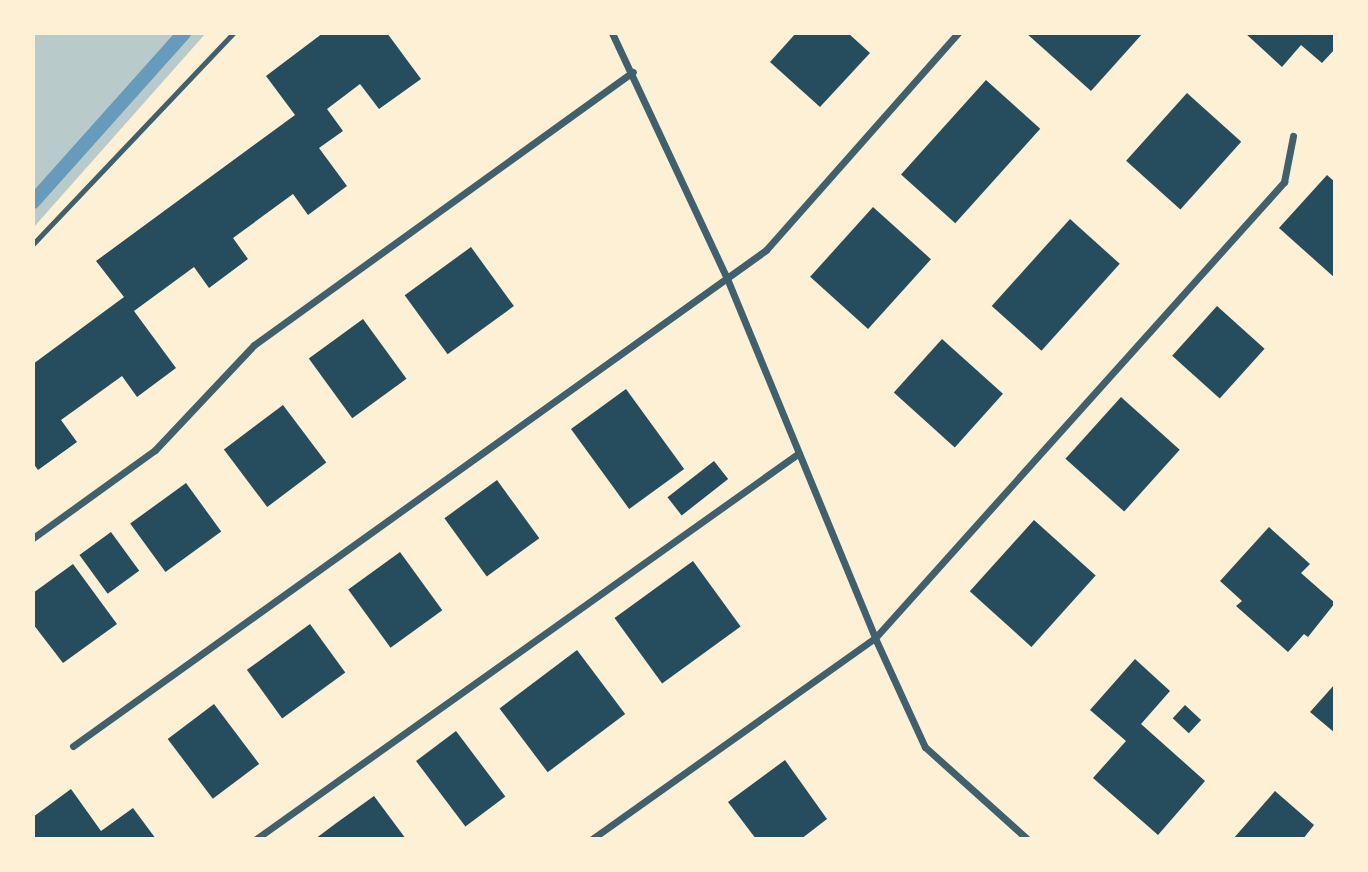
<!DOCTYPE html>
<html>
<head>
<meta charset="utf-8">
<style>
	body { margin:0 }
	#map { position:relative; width:1368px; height:872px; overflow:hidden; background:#fdf0d5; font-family:Lato,sans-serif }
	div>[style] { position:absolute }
	.green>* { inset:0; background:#b9caca }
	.stream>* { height:14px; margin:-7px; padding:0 7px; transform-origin:7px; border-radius:7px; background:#669bbc }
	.building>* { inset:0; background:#264d5e; transform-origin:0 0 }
	.service>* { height:5px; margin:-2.5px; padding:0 2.5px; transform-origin:2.5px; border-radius:2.5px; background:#3f606c }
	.minor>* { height:7px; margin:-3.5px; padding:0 3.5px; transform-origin:3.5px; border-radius:3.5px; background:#3f606c }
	span { translate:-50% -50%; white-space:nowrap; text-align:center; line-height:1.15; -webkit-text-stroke:5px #fdf0d5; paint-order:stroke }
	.frame { position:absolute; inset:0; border:35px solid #fdf0d5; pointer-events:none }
</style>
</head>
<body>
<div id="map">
	<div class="green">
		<div style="clip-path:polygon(33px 33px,206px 33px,33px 228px)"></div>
	</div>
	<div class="stream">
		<div style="left:33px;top:202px;width:227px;rotate:-48.2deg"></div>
	</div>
	<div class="building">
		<div style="clip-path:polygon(323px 33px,387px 33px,421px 79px,379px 109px,360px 84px,327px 109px,343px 131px,319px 148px,347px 186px,308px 215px,293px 194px,233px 238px,248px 259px,209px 288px,194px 267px,134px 311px,176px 368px,137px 397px,122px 376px,61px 420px,77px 442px,38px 470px,33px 463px,33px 364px,124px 297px,96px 261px,295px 115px,266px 76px)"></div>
		<div style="clip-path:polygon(796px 33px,848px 33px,870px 53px,820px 107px,770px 62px)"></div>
		<div style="clip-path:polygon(1026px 33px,1143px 33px,1091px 91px)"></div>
		<div style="clip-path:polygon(1245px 33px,1335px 33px,1335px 49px,1322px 63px,1301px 45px,1282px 67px)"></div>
		<div style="left:986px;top:80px;width:73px;height:127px;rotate:42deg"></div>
		<div style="left:1187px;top:93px;width:73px;height:91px;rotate:42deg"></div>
		<div style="clip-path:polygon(1327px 175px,1335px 182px,1335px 278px,1279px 228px)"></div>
		<div style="left:873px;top:207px;width:78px;height:94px;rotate:42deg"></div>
		<div style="left:1070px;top:219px;width:67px;height:117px;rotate:42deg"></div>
		<div style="left:471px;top:247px;width:73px;height:82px;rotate:54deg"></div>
		<div style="left:1217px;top:306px;width:64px;height:67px;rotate:42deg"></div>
		<div style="left:363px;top:319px;width:74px;height:67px;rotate:54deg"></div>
		<div style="left:942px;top:339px;width:82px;height:72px;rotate:42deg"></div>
		<div style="left:626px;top:389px;width:99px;height:68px;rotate:54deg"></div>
		<div style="left:1121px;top:397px;width:79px;height:83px;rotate:42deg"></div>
		<div style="left:283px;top:405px;width:72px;height:74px;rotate:53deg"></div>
		<div style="left:714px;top:461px;width:23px;height:59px;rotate:52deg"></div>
		<div style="left:497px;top:480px;width:72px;height:65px;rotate:54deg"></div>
		<div style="left:186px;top:483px;width:60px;height:69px;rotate:54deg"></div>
		<div style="left:1034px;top:520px;width:83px;height:96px;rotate:42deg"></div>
		<div style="clip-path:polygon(1269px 527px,1310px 564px,1301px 573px,1335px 603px,1308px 637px,1304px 634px,1288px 652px,1236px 606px,1242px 601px,1220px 581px)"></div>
		<div style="left:111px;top:532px;width:48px;height:39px;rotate:54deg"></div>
		<div style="left:400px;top:552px;width:72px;height:64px;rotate:54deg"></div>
		<div style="left:693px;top:561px;width:81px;height:97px;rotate:54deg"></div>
		<div style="clip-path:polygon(73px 564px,117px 624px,63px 663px,33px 624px,33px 593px)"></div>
		<div style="left:310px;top:624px;width:60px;height:78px;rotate:54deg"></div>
		<div style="left:577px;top:650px;width:80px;height:97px;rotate:53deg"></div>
		<div style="clip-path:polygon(1135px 659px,1170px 691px,1141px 724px,1205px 781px,1158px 835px,1093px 778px,1126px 741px,1090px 710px)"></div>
		<div style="clip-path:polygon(1335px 684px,1335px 733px,1310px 712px)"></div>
		<div style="left:214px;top:704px;width:75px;height:58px;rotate:53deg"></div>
		<div style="left:1185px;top:705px;width:22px;height:18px;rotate:43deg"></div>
		<div style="left:456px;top:731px;width:82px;height:50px;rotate:53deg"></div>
		<div style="clip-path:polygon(785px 760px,827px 819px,801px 839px,756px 839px,728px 802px)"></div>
		<div style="clip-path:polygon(71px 789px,101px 831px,133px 808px,156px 839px,33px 839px,33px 817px)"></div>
		<div style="clip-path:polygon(1275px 791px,1314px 825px,1303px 839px,1233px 839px)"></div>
		<div style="clip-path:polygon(374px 796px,406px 839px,315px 839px,335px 824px)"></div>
	</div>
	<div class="service">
		<div style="left:33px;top:244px;width:291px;rotate:-46.5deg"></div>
	</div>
	<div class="minor">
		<div style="left:612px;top:33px;width:268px;rotate:64.9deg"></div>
		<div style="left:726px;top:276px;width:391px;rotate:67.6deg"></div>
		<div style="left:875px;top:638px;width:120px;rotate:65.4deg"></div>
		<div style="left:925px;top:747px;width:137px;rotate:42deg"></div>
		<div style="left:33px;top:538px;width:150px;rotate:-35.8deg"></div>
		<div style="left:155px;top:450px;width:144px;rotate:-46.7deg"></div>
		<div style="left:254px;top:345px;width:467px;rotate:-35.8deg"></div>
		<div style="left:73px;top:746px;width:852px;rotate:-35.59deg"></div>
		<div style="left:766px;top:250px;width:290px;rotate:-48.5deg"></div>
		<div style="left:256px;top:839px;width:666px;rotate:-35.41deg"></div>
		<div style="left:592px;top:839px;width:347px;rotate:-35.4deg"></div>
		<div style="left:875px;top:638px;width:613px;rotate:-48.11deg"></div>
		<div style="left:1284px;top:182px;width:47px;rotate:-78.9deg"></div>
	</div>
	<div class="frame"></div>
</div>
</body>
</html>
